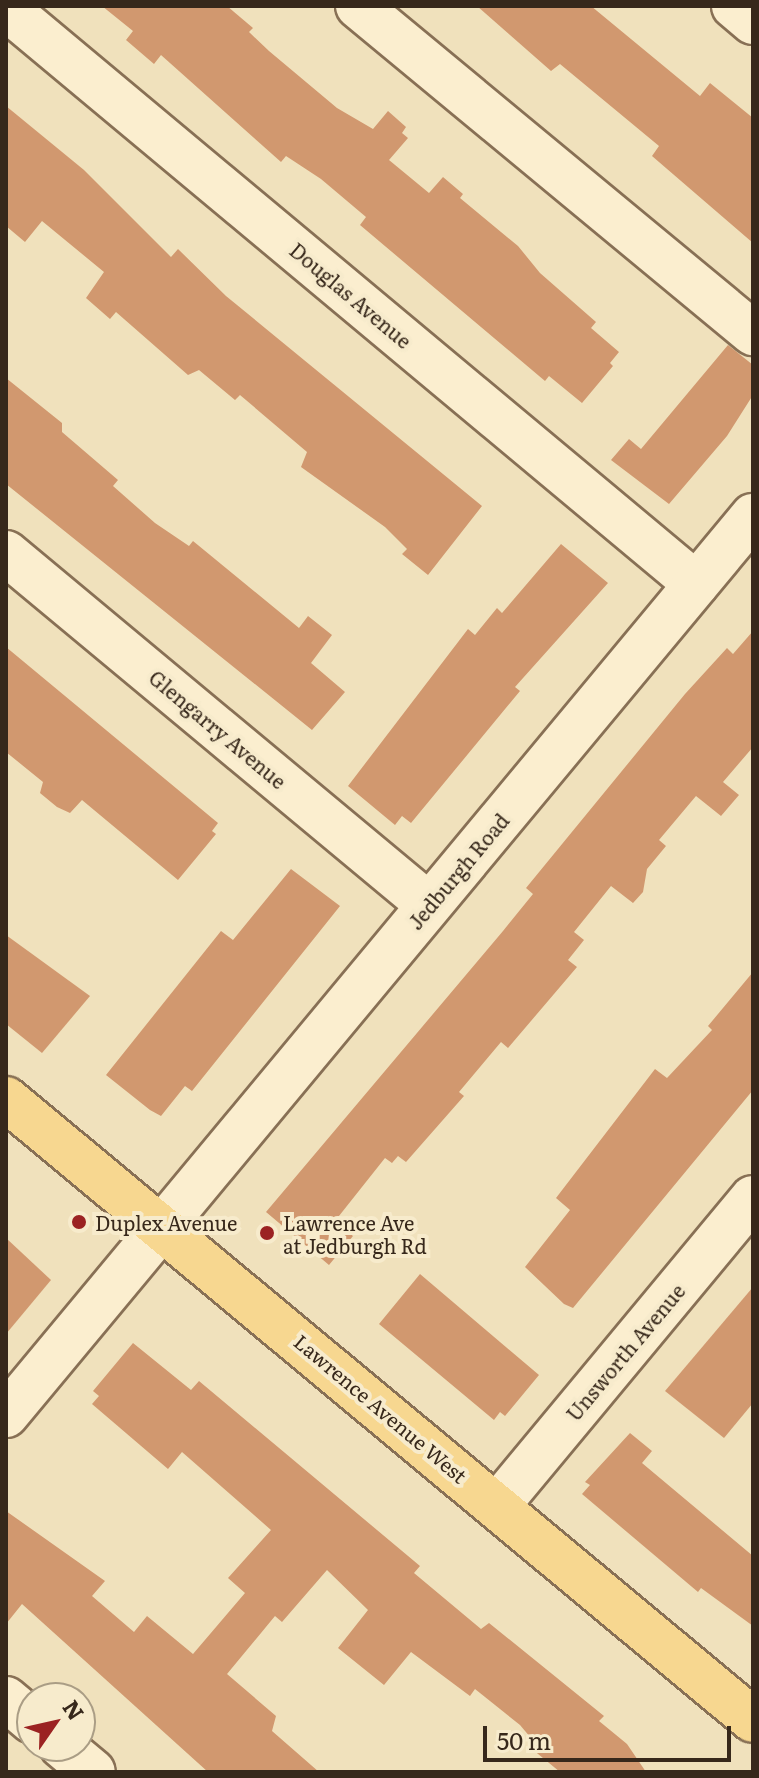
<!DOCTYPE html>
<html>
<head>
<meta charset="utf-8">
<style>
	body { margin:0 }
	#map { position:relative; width:759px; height:1778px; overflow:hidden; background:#f0e1bc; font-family:Literata,serif }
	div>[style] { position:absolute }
	.building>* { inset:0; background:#d1986f }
	.roads { filter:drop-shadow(2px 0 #887055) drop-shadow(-2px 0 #887055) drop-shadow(0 2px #887055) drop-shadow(0 -2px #887055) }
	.minor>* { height:44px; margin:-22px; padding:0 22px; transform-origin:22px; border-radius:22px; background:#fbeecf }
	.major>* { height:44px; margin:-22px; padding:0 22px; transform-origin:22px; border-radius:22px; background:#f7d790 }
	.dots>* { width:22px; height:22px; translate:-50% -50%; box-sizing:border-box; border:4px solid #f7ebcc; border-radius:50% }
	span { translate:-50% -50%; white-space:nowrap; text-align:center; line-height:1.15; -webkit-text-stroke:8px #f7ebcc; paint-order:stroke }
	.street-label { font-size:20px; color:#37281b }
	.poi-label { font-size:20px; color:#37281b }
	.left { translate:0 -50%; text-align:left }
	.frame { position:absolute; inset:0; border:8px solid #37281b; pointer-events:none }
	.north { position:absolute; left:16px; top:1682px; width:80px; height:80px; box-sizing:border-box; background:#f7ebcc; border:2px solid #aa9d85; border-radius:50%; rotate:56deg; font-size:22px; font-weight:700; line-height:32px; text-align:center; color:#37281b }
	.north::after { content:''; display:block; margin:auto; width:28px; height:36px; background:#9b2222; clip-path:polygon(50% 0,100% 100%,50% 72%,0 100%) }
	.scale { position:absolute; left:483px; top:1726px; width:248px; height:36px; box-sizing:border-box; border:4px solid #37281b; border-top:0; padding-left:10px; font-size:24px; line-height:28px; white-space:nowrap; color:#37281b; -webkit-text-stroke:6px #f7ebcc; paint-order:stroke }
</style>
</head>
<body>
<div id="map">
	<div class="building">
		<div style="clip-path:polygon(102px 6px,227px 6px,253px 28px,249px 32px,269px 51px,337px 108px,373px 129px,388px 111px,406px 127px,402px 133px,408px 138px,389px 160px,429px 193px,443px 177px,463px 194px,460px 198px,518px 246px,540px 273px,596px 322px,591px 328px,619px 352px,610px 363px,613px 366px,582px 403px,549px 376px,545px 381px,360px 225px,366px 217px,321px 179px,286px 156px,281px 162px,161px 55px,154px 64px,126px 40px,133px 31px)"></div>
		<div style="clip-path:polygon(477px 6px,591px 6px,700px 96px,710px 83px,753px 118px,753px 243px,652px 156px,659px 146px,560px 64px,551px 71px)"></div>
		<div style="clip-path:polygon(6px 106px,84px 170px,171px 257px,178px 249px,226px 296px,482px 506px,428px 575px,402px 554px,407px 549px,385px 527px,301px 467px,307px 452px,240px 395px,235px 400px,199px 370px,188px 375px,116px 312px,110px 319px,86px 298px,104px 272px,42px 221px,25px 242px,6px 226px)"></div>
		<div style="clip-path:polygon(728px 345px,753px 365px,753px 395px,727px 436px,669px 504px,611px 460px,629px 439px,641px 449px)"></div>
		<div style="clip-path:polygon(6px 378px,62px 423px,62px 432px,118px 480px,113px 486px,155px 523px,189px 546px,193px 541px,299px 628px,308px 616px,332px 635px,311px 663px,345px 692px,312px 730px,6px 484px)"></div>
		<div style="clip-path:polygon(561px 544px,608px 583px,515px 687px,520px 691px,411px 823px,402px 816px,395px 825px,348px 786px,468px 629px,475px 635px,497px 608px,502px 613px)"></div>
		<div style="clip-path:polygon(753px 631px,753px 747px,723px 782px,739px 795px,721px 816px,696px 796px,659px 840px,666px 846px,647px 869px,643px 892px,633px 903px,611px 886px,574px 932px,584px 940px,568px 960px,577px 967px,508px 1048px,501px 1042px,459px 1092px,464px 1096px,406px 1162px,398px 1156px,392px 1163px,385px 1158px,335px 1221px,353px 1236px,329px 1265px,266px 1212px,503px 931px,533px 894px,526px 888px,685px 694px,727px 648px,733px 654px)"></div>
		<div style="clip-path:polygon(6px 647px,218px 823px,212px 831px,216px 834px,178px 880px,82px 800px,70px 813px,57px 807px,40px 793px,43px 782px,6px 752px)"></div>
		<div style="clip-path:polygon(291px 869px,340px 906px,192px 1091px,185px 1086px,161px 1116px,150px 1110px,106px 1075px,221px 931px,233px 940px)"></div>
		<div style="clip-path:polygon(6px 935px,90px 996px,42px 1053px,6px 1024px)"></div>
		<div style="clip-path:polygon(753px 972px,753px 1090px,573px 1308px,564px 1304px,525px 1267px,570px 1210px,556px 1198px,655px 1069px,667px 1078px,712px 1030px,708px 1026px)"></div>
		<div style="clip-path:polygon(6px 1238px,51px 1280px,6px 1334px)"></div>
		<div style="clip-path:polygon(420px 1274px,539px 1375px,505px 1416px,500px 1412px,494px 1420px,379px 1324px)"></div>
		<div style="clip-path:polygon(753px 1287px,753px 1403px,724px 1438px,665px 1391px)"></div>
		<div style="clip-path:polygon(133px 1343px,191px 1390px,199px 1381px,420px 1566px,414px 1573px,481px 1629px,489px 1623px,604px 1716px,599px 1721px,627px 1744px,646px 1772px,560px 1772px,532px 1749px,536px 1744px,520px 1725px,475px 1689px,470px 1696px,411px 1652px,384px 1685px,338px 1648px,368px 1610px,327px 1570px,282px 1622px,275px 1616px,227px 1674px,276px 1716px,272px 1731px,319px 1772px,208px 1772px,22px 1604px,6px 1624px,6px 1511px,105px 1581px,92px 1596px,134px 1632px,147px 1616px,193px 1654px,245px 1593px,228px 1578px,271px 1530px,182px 1452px,168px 1469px,92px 1404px,99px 1396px,93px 1391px)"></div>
		<div style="clip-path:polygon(630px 1433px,652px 1451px,642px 1463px,753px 1556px,753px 1626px,701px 1588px,698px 1592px,582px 1494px,590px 1485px,585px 1482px)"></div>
	</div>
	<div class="roads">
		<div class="minor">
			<div style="left:358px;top:6px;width:513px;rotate:39.62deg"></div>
			<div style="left:734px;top:6px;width:25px;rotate:40deg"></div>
			<div style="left:6px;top:8px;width:899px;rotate:39.85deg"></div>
			<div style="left:6px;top:553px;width:550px;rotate:39.77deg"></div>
			<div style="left:6px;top:1415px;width:1169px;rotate:-50.28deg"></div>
			<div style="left:497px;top:1506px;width:400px;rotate:-50.3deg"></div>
			<div style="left:6px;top:1699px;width:34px;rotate:40deg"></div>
			<div style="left:62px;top:1746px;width:40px;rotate:40deg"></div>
		</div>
		<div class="major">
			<div style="left:6px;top:1099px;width:971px;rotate:39.74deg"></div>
		</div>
	</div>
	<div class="dots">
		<div style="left:79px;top:1222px;background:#9b2222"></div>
		<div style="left:267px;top:1233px;background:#9b2222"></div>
	</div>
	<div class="street-label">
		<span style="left:351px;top:295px;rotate:40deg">Douglas Avenue</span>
		<span style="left:218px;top:729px;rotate:40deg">Glengarry Avenue</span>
		<span style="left:458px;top:871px;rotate:-50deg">Jedburgh Road</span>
		<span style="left:625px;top:1352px;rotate:-50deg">Unsworth Avenue</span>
		<span style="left:381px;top:1408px;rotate:40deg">Lawrence Avenue West</span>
	</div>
	<div class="poi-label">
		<span class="left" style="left:95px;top:1222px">Duplex Avenue</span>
		<span class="left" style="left:283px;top:1234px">Lawrence Ave<br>at Jedburgh Rd</span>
	</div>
	<div class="frame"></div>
	<div class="north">N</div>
	<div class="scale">50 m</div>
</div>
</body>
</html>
